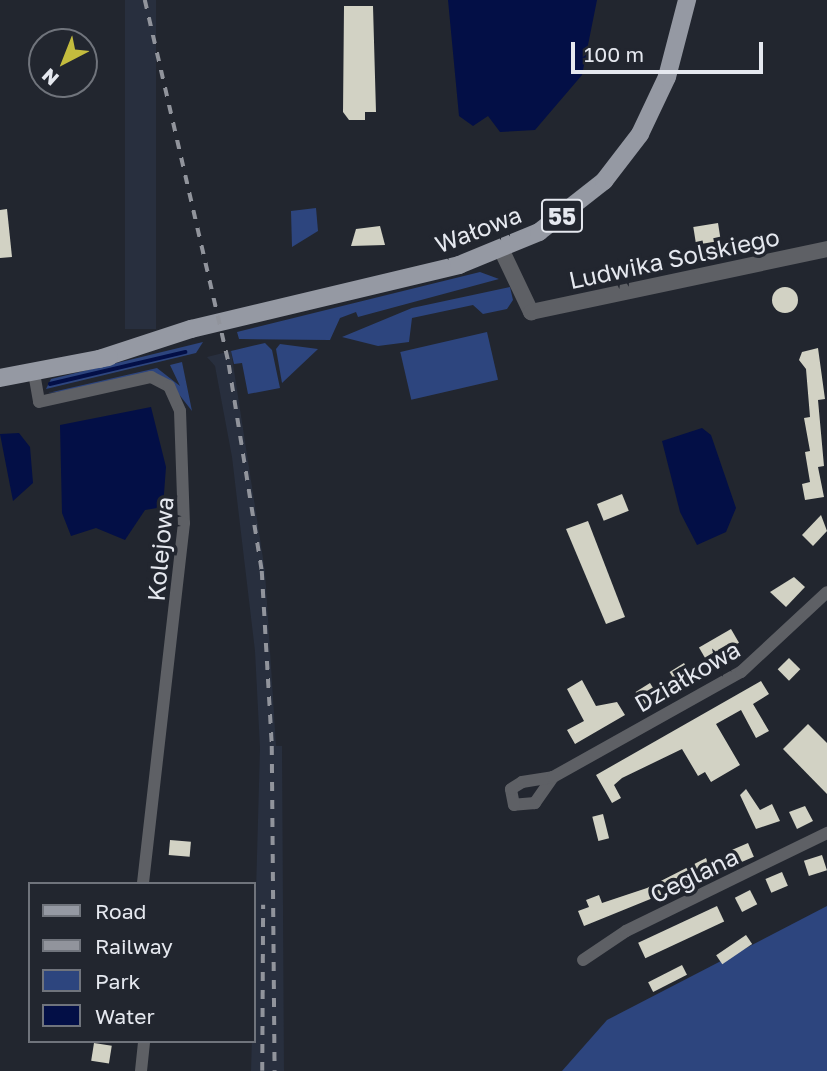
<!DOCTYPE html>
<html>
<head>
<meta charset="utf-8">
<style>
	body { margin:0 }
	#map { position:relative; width:827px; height:1071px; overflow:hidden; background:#22262f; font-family:"Golos Text",sans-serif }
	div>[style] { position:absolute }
	.built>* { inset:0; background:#282f3e; transform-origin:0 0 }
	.green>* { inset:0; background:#2d457e; transform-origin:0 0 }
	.water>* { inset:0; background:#030f46 }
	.stream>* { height:3.5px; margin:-1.75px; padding:0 1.75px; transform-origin:1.75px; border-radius:1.75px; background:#030f46 }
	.building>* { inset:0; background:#d2d2c4; transform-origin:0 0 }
	.round { border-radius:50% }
	.minor>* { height:12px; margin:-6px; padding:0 6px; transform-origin:6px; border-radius:6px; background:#5e6065 }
	.tertiary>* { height:16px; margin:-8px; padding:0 8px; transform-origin:8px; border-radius:8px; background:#5e6065 }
	.primary>* { height:18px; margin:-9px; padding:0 9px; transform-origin:9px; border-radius:9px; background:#9599a3 }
	.rail>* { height:3.5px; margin-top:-1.75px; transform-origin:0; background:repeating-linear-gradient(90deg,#91949c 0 9px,transparent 0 18px) }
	span { translate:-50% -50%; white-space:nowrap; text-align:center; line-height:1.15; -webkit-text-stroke:7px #22262f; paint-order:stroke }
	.shield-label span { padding:2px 5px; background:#22262f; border:2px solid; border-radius:5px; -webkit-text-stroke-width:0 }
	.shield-label { font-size:23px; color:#e5e8ef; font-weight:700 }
	.street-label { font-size:24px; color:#e5e8ef }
	.legend { position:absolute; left:28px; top:882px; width:228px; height:161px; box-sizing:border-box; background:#22262f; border:2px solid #70747c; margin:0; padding:9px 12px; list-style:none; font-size:21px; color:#e5e8ef }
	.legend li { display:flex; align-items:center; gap:14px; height:35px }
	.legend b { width:35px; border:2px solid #70747c }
	.north { position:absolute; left:28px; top:28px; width:70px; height:70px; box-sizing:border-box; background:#22262f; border:2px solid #70747c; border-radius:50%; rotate:222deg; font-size:19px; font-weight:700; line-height:28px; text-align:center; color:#e5e8ef }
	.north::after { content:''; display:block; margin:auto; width:24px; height:32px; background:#c4bc3e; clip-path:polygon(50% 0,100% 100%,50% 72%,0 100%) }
	.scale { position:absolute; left:571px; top:42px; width:192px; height:32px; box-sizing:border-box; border:4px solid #e5e8ef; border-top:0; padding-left:9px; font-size:21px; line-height:24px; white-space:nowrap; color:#e5e8ef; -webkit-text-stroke:5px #22262f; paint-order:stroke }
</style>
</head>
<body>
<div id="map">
	<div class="built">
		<div style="left:125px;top:0;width:31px;height:329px"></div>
		<div style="clip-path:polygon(231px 351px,265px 571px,276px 746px,282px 746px,284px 1071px,251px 1071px,260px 748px,255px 651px,232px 457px,215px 366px,207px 357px)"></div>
	</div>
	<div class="green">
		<div style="clip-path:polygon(316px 208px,318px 231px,292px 247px,291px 211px)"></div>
		<div style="clip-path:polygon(480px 272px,499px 279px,358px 317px,356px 312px,340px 318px,330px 340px,239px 339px,237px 332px)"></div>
		<div style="clip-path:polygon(510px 287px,513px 300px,507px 309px,483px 314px,473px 305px,412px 318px,409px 342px,378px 346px,342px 337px,412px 308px)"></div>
		<div style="left:487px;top:332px;width:49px;height:89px;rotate:77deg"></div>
		<div style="clip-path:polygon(203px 342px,196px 353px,46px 389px,51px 379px)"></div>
		<div style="clip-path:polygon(265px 343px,272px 350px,280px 388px,248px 394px,242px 363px,234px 364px,231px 351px)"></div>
		<div style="clip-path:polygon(280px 344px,318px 349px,282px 383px,276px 349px)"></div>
		<div style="clip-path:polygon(182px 362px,192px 411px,167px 379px,48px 393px,157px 368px,180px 386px,170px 365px)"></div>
		<div style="clip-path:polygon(827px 906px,827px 1071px,562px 1071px,607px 1020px)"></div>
	</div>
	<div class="water">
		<div style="clip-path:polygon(448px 0,597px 0,582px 75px,535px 130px,500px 132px,488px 116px,473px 126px,459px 116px)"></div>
		<div style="clip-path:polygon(151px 407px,166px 467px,163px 507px,145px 510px,125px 540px,96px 528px,71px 536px,62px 513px,60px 425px)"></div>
		<div style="clip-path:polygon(702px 428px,711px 435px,736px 508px,726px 532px,697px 545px,680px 512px,662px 441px)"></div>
		<div style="clip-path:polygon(19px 433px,30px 447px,33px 483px,13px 501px,0 434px)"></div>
	</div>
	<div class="stream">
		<div style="left:50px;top:384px;width:139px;rotate:-13.3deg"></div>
	</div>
	<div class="building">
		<div style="clip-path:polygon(344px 6px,373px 6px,376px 112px,365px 112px,365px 120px,349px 120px,343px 112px)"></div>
		<div style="clip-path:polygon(7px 209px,12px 257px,0 258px,0 210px)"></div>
		<div style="left:718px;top:223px;width:18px;height:25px;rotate:81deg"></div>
		<div style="clip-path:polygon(380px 226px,385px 245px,351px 246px,356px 229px)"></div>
		<div class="round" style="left:772px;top:287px;width:26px;height:26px"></div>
		<div style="clip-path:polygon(818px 348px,825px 399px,818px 400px,824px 466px,818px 467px,824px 497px,805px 500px,802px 484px,810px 482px,805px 452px,810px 451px,804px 418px,810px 417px,806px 369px,799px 360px,802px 352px)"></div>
		<div style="left:622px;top:494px;width:18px;height:27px;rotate:68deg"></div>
		<div style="clip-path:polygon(821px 515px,827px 531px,813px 546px,802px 535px)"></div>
		<div style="clip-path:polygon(588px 521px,625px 617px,606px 624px,566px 529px)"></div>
		<div style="clip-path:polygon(794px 577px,805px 587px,786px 607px,770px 592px)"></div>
		<div style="left:731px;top:629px;width:16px;height:37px;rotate:60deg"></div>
		<div style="left:789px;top:658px;width:16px;height:16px;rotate:45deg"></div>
		<div style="left:684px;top:663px;width:15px;height:17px;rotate:58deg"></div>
		<div style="clip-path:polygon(582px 680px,596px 706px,617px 702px,625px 715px,575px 744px,567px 730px,584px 721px,567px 689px)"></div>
		<div style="clip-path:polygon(761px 681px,769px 694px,753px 704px,769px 731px,756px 738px,741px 710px,716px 724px,740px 765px,711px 782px,705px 772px,698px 776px,682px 749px,622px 778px,614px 785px,621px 798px,612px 803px,596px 775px)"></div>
		<div style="left:650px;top:683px;width:15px;height:17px;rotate:58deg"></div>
		<div style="clip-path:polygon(808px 724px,827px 743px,827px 794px,783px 749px)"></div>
		<div style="clip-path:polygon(746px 789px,760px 810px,772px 804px,780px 821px,756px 829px,740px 795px)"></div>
		<div style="clip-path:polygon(805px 806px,813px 821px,797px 829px,789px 812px)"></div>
		<div style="left:603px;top:814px;width:25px;height:11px;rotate:76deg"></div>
		<div style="left:170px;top:840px;width:21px;height:15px;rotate:5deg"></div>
		<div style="left:748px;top:843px;width:15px;height:17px;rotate:67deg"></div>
		<div style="left:822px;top:855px;width:16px;height:19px;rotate:72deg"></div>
		<div style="clip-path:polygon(706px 858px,712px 874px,584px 926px,578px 911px,589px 907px,586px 900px,599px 895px,602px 903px,647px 888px)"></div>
		<div style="left:782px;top:872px;width:15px;height:18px;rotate:67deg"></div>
		<div style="left:750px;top:890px;width:16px;height:17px;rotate:63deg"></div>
		<div style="left:717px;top:906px;width:17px;height:87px;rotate:65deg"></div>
		<div style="left:746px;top:935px;width:11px;height:36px;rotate:56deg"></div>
		<div style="left:682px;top:965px;width:11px;height:38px;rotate:63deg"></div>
		<div style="left:94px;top:1043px;width:18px;height:18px;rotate:9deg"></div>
	</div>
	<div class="minor">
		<div style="left:34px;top:373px;width:29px;rotate:80deg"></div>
		<div style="left:39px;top:402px;width:115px;rotate:-12.6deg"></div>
		<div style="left:151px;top:377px;width:20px;rotate:27deg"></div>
		<div style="left:169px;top:386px;width:27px;rotate:66deg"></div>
		<div style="left:180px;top:411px;width:112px;rotate:88deg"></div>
		<div style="left:184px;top:523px;width:363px;rotate:96.5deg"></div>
		<div style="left:553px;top:777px;width:32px;rotate:125deg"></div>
		<div style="left:535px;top:803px;width:21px;rotate:175deg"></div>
		<div style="left:514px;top:805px;width:16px;rotate:-101deg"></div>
		<div style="left:511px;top:789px;width:13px;rotate:-32deg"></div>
		<div style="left:522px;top:782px;width:31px;rotate:-9deg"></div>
		<div style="left:553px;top:777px;width:215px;rotate:-29.2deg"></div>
		<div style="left:741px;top:672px;width:117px;rotate:-42.9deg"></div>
		<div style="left:583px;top:960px;width:52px;rotate:-34deg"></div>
		<div style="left:626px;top:931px;width:224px;rotate:-26deg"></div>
		<div style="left:141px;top:1071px;width:30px;rotate:-84deg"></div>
	</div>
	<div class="tertiary">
		<div style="left:502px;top:251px;width:68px;rotate:64.6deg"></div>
		<div style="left:531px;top:312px;width:303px;rotate:-12deg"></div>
	</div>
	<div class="primary">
		<div style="left:99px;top:359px;width:97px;rotate:-18.1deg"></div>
		<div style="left:191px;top:329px;width:276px;rotate:-13.4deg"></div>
		<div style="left:459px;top:265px;width:87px;rotate:-22.4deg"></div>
		<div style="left:539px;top:232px;width:83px;rotate:-38.1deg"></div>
		<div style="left:604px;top:181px;width:59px;rotate:-52.5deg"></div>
		<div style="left:640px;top:134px;width:63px;rotate:-64.7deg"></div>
		<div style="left:667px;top:77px;width:80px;rotate:-75.4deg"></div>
		<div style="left:0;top:378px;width:111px;rotate:-10.9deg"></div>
	</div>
	<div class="rail">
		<div style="left:145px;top:0;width:375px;rotate:77deg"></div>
		<div style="left:229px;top:365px;width:209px;rotate:80.9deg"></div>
		<div style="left:262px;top:571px;width:175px;rotate:86.7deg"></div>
		<div style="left:272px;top:746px;width:325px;rotate:89.5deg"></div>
		<div style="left:262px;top:1071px;width:166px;rotate:-89.7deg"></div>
	</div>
	<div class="shield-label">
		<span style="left:562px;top:216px">55</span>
	</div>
	<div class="street-label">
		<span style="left:478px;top:229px;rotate:-21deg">Wałowa</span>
		<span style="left:674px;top:258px;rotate:-12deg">Ludwika Solskiego</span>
		<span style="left:160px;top:549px;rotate:-85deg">Kolejowa</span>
		<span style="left:687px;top:676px;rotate:-30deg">Działkowa</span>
		<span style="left:694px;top:875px;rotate:-26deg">Ceglana</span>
	</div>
	<ul class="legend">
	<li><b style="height:9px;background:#9599a3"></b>Road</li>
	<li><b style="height:9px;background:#91949c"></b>Railway</li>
	<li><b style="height:19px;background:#2d457e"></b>Park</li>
	<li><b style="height:19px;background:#030f46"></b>Water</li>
	</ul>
	<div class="north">N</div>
	<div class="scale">100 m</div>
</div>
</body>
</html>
